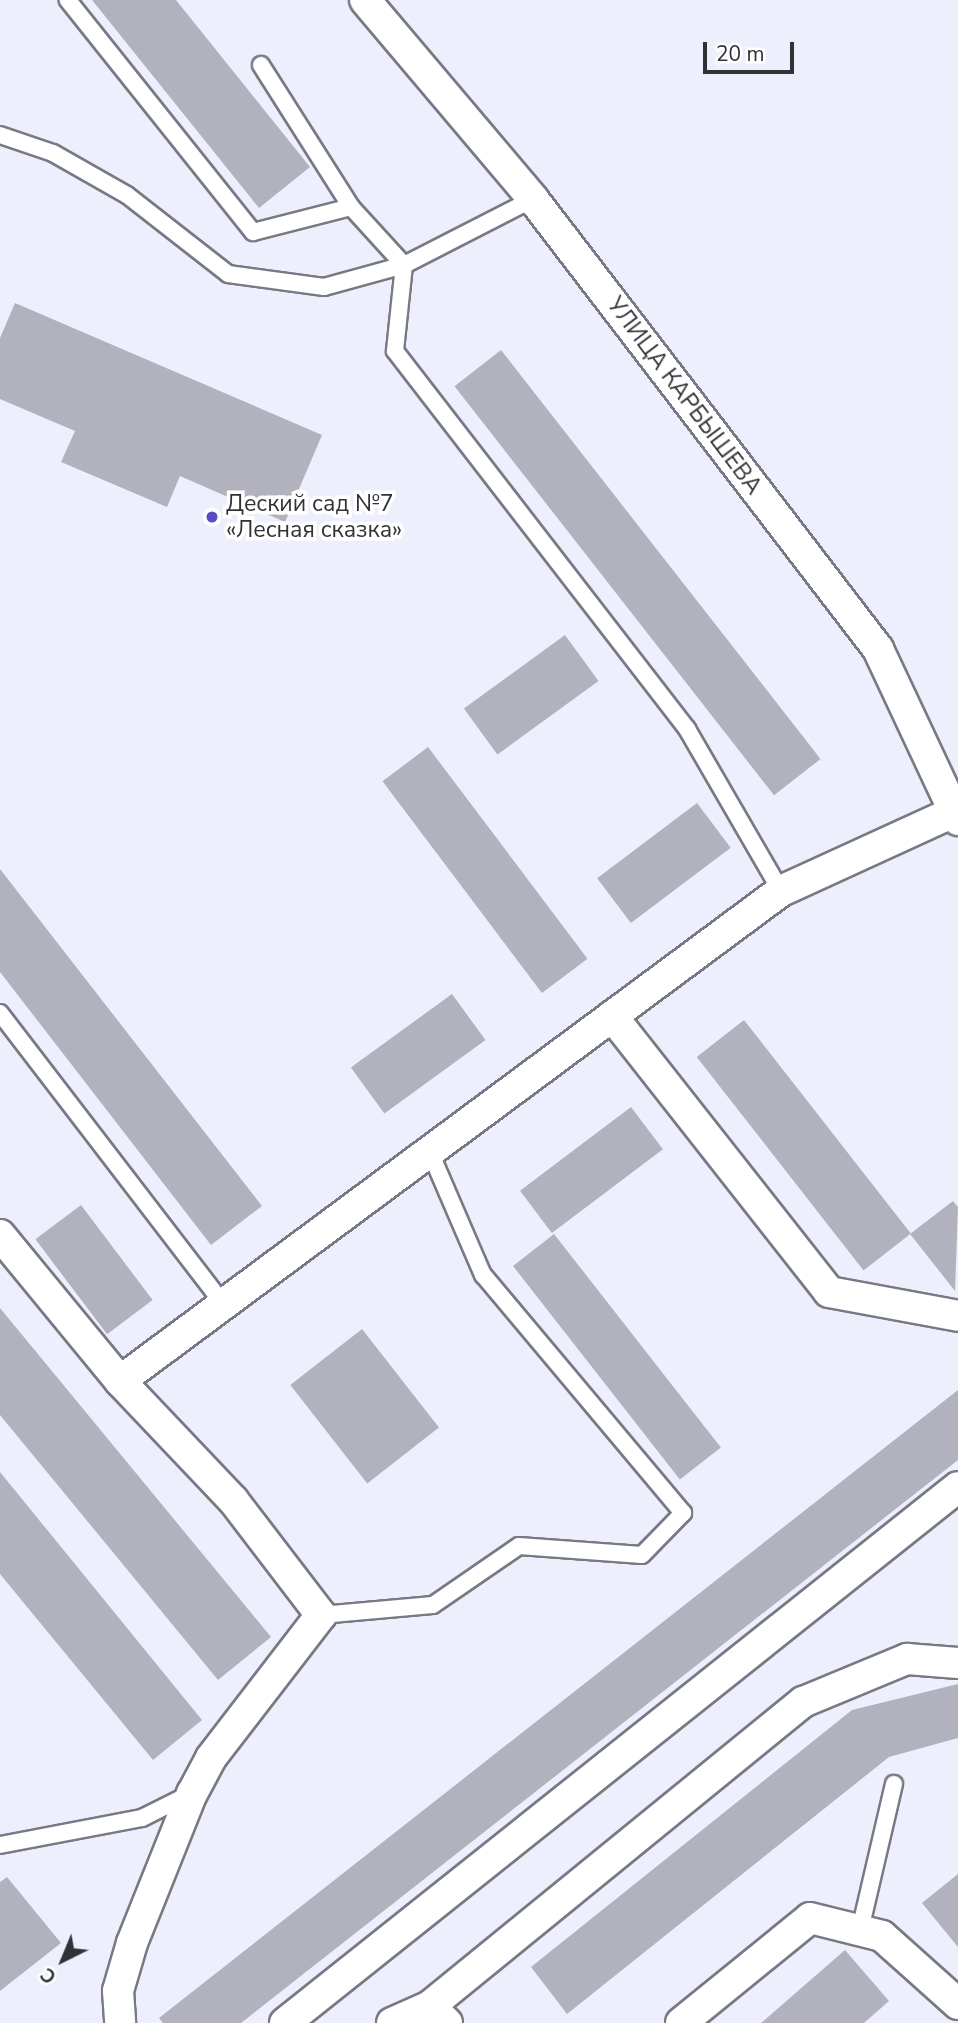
<!DOCTYPE html>
<html>
<head>
<meta charset="utf-8">
<style>
	body { margin:0 }
	#map { position:relative; width:958px; height:2023px; overflow:hidden; background:#eeeffc; font-family:"Nunito Sans",sans-serif }
	div>[style] { position:absolute }
	.building>* { inset:0; background:#b1b2be; transform-origin:0 0 }
	.roads { filter:drop-shadow(2px 0 #787984) drop-shadow(-2px 0 #787984) drop-shadow(0 2px #787984) drop-shadow(0 -2px #787984) }
	.service>* { height:16px; margin:-8px; padding:0 8px; transform-origin:8px; border-radius:8px; background:#fff }
	.minor>* { height:30px; margin:-15px; padding:0 15px; transform-origin:15px; border-radius:15px; background:#fff }
	.dots>* { width:19px; height:19px; translate:-50% -50%; box-sizing:border-box; border:4px solid #fff; border-radius:50% }
	span { translate:-50% -50%; white-space:nowrap; text-align:center; line-height:1.15; -webkit-text-stroke:7px #fff; paint-order:stroke }
	.street-label { font-size:23px; color:#313236 }
	.poi-label { font-size:23px; color:#313236 }
	.left { translate:0 -50%; text-align:left }
	.north { position:absolute; left:28px; top:1925px; width:70px; height:70px; -webkit-text-stroke:5px #fff; paint-order:stroke; rotate:223deg; font-size:19px; font-weight:700; line-height:28px; text-align:center; color:#313236 }
	.north::after { content:''; display:block; margin:auto; width:24px; height:32px; background:#313236; clip-path:polygon(50% 0,100% 100%,50% 72%,0 100%) }
	.scale { position:absolute; left:703px; top:42px; width:91px; height:32px; box-sizing:border-box; border:4px solid #313236; border-top:0; padding-left:9px; font-size:21px; line-height:24px; white-space:nowrap; color:#313236; -webkit-text-stroke:5px #fff; paint-order:stroke }
</style>
</head>
<body>
<div id="map">
	<div class="building">
		<div style="clip-path:polygon(92px 0,176px 0,310px 167px,259px 208px)"></div>
		<div style="clip-path:polygon(15px 303px,322px 435px,285px 522px,180px 476px,167px 507px,61px 462px,75px 431px,0 399px,0 338px)"></div>
		<div style="left:501px;top:350px;width:519px;height:59px;rotate:52deg"></div>
		<div style="left:565px;top:635px;width:57px;height:125px;rotate:54deg"></div>
		<div style="left:428px;top:747px;width:265px;height:57px;rotate:53deg"></div>
		<div style="left:697px;top:803px;width:56px;height:125px;rotate:53deg"></div>
		<div style="clip-path:polygon(0 869px,262px 1206px,211px 1245px,0 972px)"></div>
		<div style="left:452px;top:994px;width:57px;height:125px;rotate:54deg"></div>
		<div style="left:744px;top:1020px;width:271px;height:60px;rotate:52deg"></div>
		<div style="left:631px;top:1107px;width:53px;height:139px;rotate:53deg"></div>
		<div style="clip-path:polygon(953px 1201px,958px 1207px,955px 1291px,910px 1234px)"></div>
		<div style="left:81px;top:1205px;width:119px;height:57px;rotate:53deg"></div>
		<div style="left:554px;top:1234px;width:271px;height:52px;rotate:52deg"></div>
		<div style="clip-path:polygon(0 1308px,271px 1637px,218px 1680px,0 1415px)"></div>
		<div style="left:362px;top:1329px;width:125px;height:91px;rotate:52deg"></div>
		<div style="clip-path:polygon(958px 1390px,958px 1460px,241px 2023px,163px 2023px,159px 2018px)"></div>
		<div style="clip-path:polygon(0 1472px,202px 1720px,153px 1760px,0 1574px)"></div>
		<div style="clip-path:polygon(958px 1684px,958px 1738px,889px 1757px,567px 2014px,531px 1967px,852px 1710px)"></div>
		<div style="clip-path:polygon(958px 1874px,958px 1947px,922px 1903px)"></div>
		<div style="clip-path:polygon(7px 1877px,61px 1943px,0 1991px,0 1882px)"></div>
		<div style="clip-path:polygon(845px 1950px,889px 2001px,864px 2023px,761px 2023px)"></div>
	</div>
	<div class="roads">
		<div class="service">
			<div style="left:261px;top:65px;width:168px;rotate:57.6deg"></div>
			<div style="left:0;top:135px;width:56px;rotate:18.8deg"></div>
			<div style="left:53px;top:153px;width:85px;rotate:29.6deg"></div>
			<div style="left:127px;top:195px;width:128px;rotate:38deg"></div>
			<div style="left:228px;top:274px;width:97px;rotate:7.7deg"></div>
			<div style="left:324px;top:287px;width:83px;rotate:-15.4deg"></div>
			<div style="left:404px;top:265px;width:79px;rotate:-132.4deg"></div>
			<div style="left:351px;top:207px;width:101px;rotate:165.7deg"></div>
			<div style="left:253px;top:232px;width:297px;rotate:-128.6deg"></div>
			<div style="left:533px;top:199px;width:145px;rotate:152.9deg"></div>
			<div style="left:404px;top:265px;width:86px;rotate:96deg"></div>
			<div style="left:395px;top:351px;width:478px;rotate:52.3deg"></div>
			<div style="left:687px;top:729px;width:187px;rotate:59.9deg"></div>
			<div style="left:0;top:1013px;width:368px;rotate:52.5deg"></div>
			<div style="left:321px;top:1615px;width:112px;rotate:-5.1deg"></div>
			<div style="left:433px;top:1605px;width:104px;rotate:-34.5deg"></div>
			<div style="left:519px;top:1546px;width:123px;rotate:4.2deg"></div>
			<div style="left:642px;top:1555px;width:59px;rotate:-45.7deg"></div>
			<div style="left:683px;top:1513px;width:311px;rotate:-130deg"></div>
			<div style="left:483px;top:1275px;width:134px;rotate:-113.3deg"></div>
			<div style="left:0;top:1845px;width:145px;rotate:-10.8deg"></div>
			<div style="left:142px;top:1818px;width:56px;rotate:-26.6deg"></div>
			<div style="left:860px;top:1930px;width:150px;rotate:-76.9deg"></div>
		</div>
		<div class="minor">
			<div style="left:365px;top:0;width:260px;rotate:49.8deg"></div>
			<div style="left:533px;top:199px;width:567px;rotate:52.52deg"></div>
			<div style="left:878px;top:649px;width:189px;rotate:64.9deg"></div>
			<div style="left:612px;top:1016px;width:351px;rotate:51.8deg"></div>
			<div style="left:829px;top:1292px;width:131px;rotate:10.5deg"></div>
			<div style="left:0;top:1235px;width:189px;rotate:50.6deg"></div>
			<div style="left:120px;top:1381px;width:164px;rotate:46.5deg"></div>
			<div style="left:233px;top:1500px;width:145px;rotate:52.6deg"></div>
			<div style="left:321px;top:1615px;width:180px;rotate:127.6deg"></div>
			<div style="left:211px;top:1758px;width:40px;rotate:118deg"></div>
			<div style="left:192px;top:1793px;width:162px;rotate:111.8deg"></div>
			<div style="left:132px;top:1943px;width:50px;rotate:106.3deg"></div>
			<div style="left:118px;top:1991px;width:32px;rotate:86deg"></div>
			<div style="left:120px;top:1381px;width:823px;rotate:-36.55deg"></div>
			<div style="left:781px;top:891px;width:195px;rotate:-24.6deg"></div>
			<div style="left:430px;top:2006px;width:481px;rotate:-39.2deg"></div>
			<div style="left:803px;top:1702px;width:113px;rotate:-22.5deg"></div>
			<div style="left:907px;top:1659px;width:51px;rotate:4.5deg"></div>
			<div style="left:285px;top:2023px;width:860px;rotate:-38.54deg"></div>
			<div style="left:392px;top:2023px;width:42px;rotate:-24.1deg"></div>
			<div style="left:430px;top:2006px;width:24px;rotate:45deg"></div>
			<div style="left:681px;top:2023px;width:166px;rotate:-39.1deg"></div>
			<div style="left:810px;top:1918px;width:74px;rotate:14deg"></div>
			<div style="left:882px;top:1936px;width:102px;rotate:41.8deg"></div>
		</div>
	</div>
	<div class="dots">
		<div style="left:212px;top:517px;background:#5a4bc3"></div>
	</div>
	<div class="street-label">
		<span style="left:684px;top:396px;rotate:53deg">УЛИЦА КАРБЫШЕВА</span>
	</div>
	<div class="poi-label">
		<span class="left" style="left:226px;top:517px">Деский сад №7<br>«Лесная сказка»</span>
	</div>
	<div class="north">С</div>
	<div class="scale">20 m</div>
</div>
</body>
</html>
